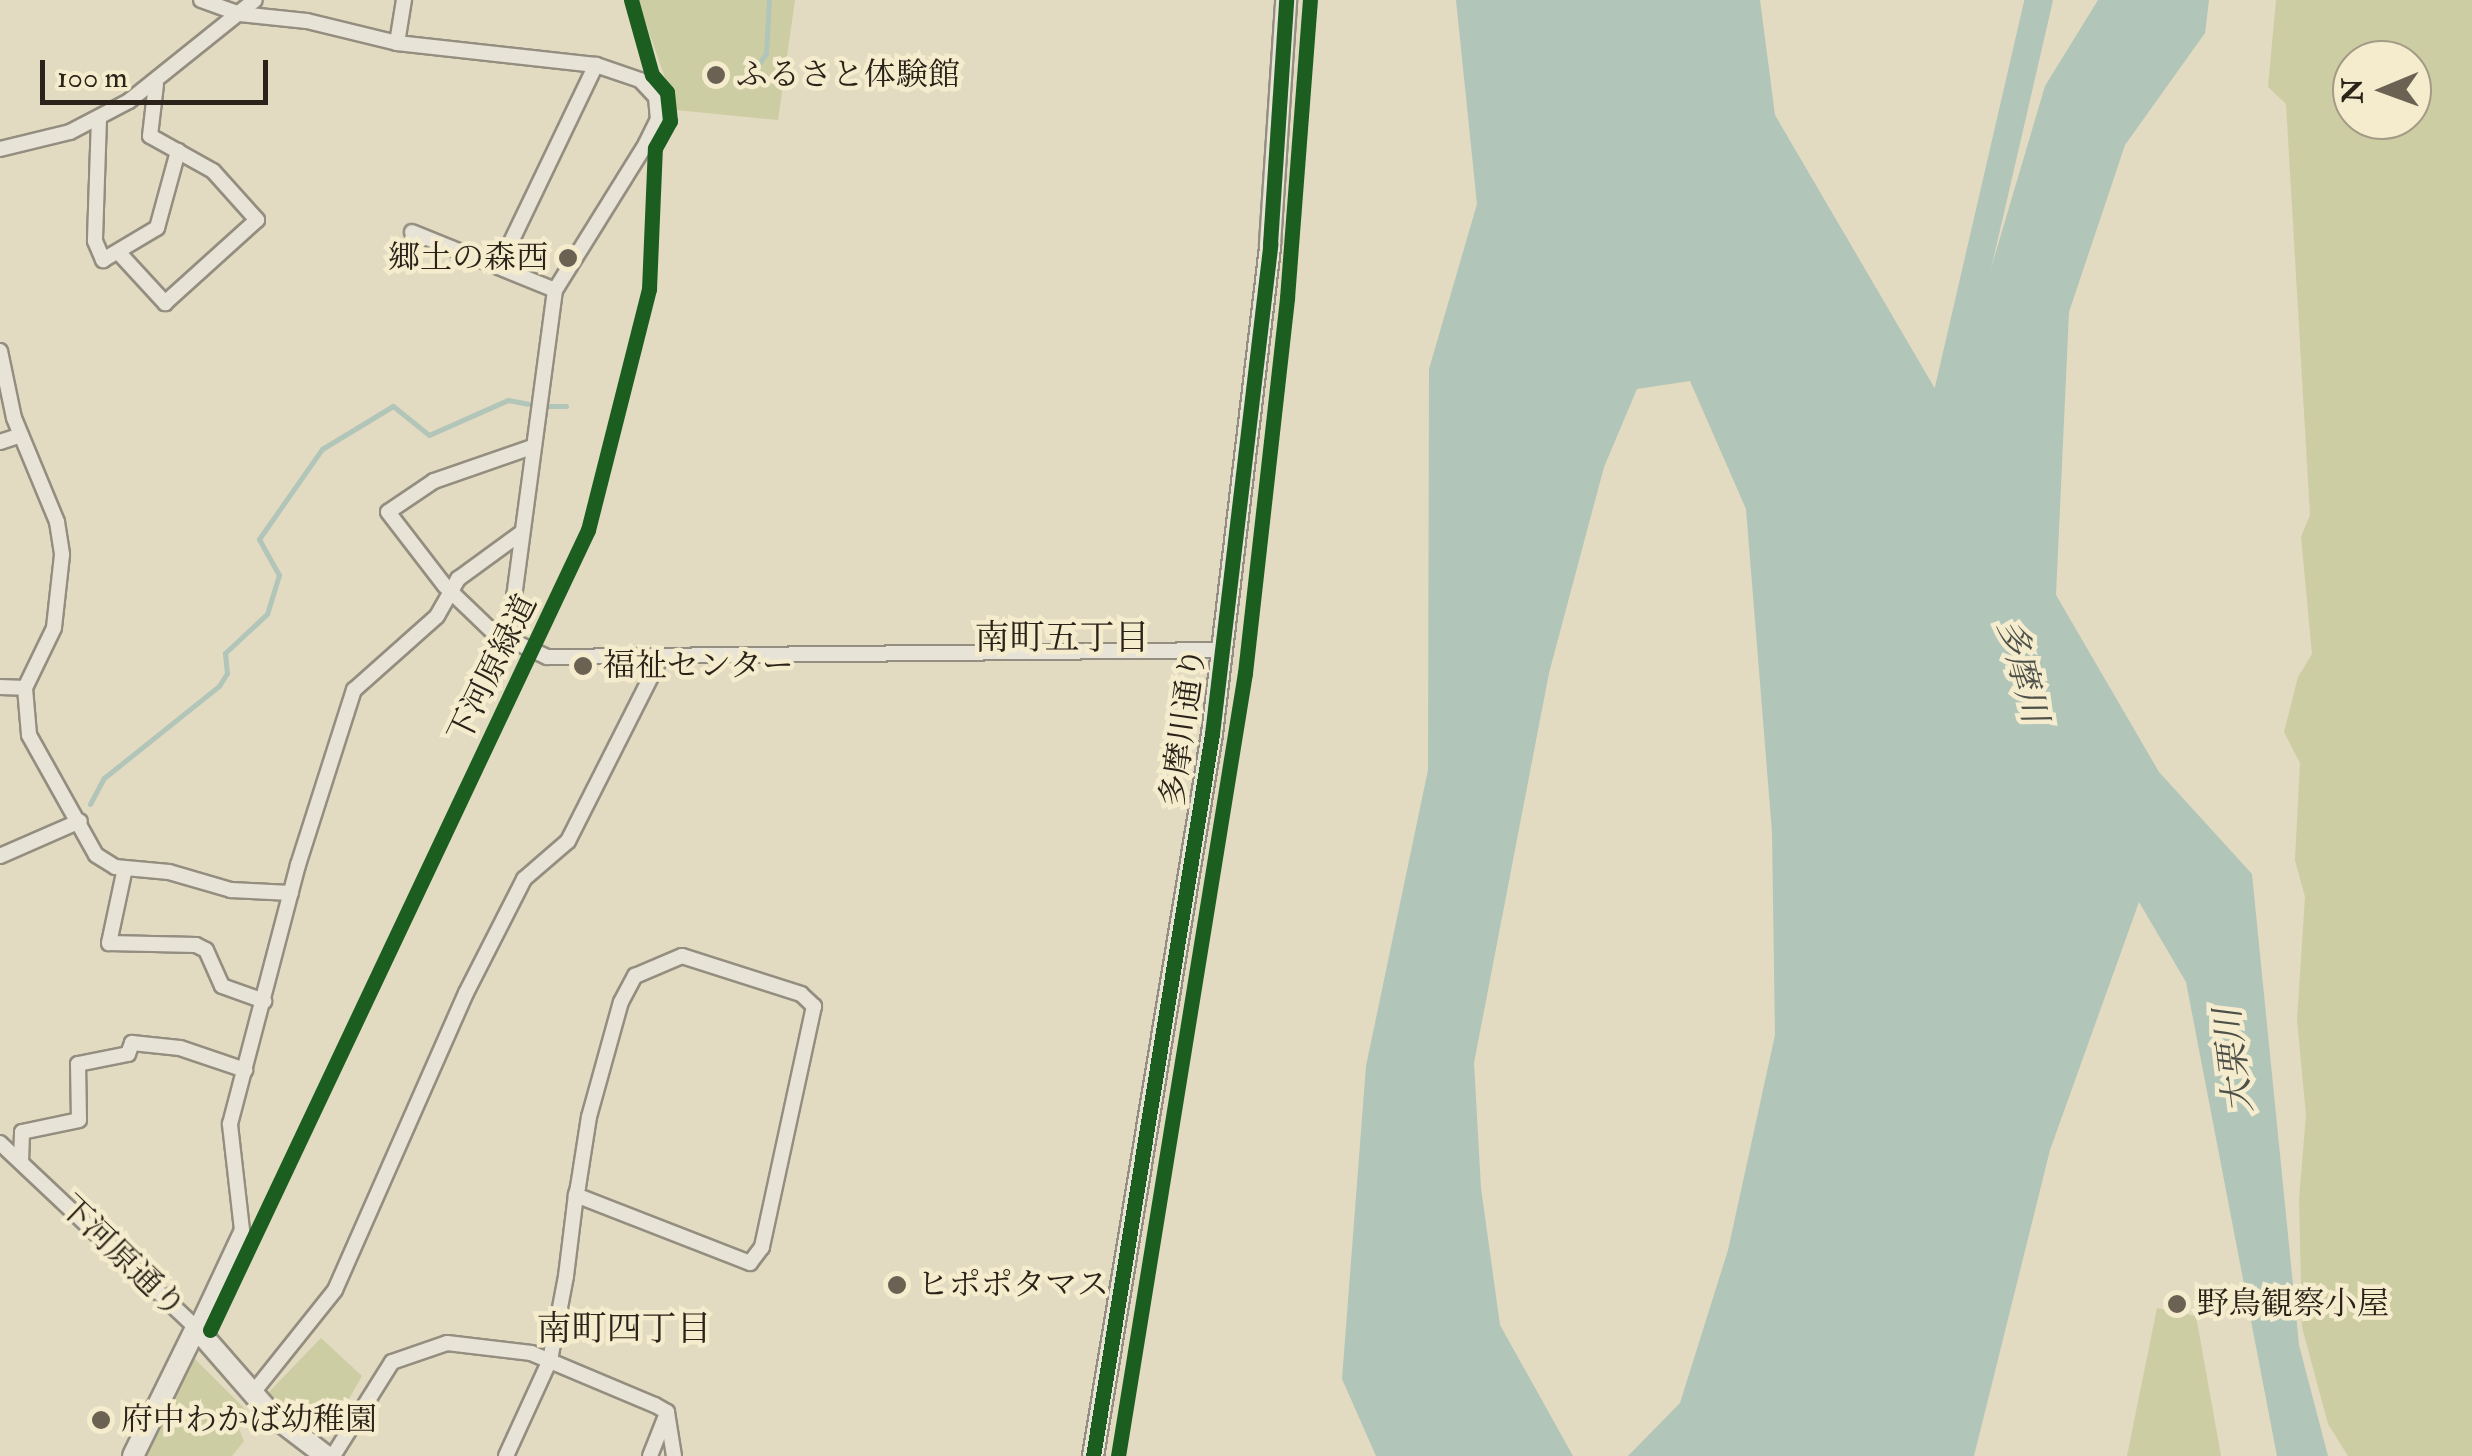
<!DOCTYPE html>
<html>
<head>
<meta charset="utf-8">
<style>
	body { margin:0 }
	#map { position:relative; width:2472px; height:1456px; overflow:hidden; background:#e2dac1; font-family:"IM FELL Double Pica","Noto Serif JP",serif }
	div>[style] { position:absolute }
	.green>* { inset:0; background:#cdcda4 }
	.water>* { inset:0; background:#b1c5b9 }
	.stream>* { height:5px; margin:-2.5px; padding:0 2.5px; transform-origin:2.5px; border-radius:2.5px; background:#b1c5b9 }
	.river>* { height:28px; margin:-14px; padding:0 14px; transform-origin:14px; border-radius:14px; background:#b1c5b9 }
	.roads { filter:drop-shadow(2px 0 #938e7f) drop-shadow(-2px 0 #938e7f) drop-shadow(0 2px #938e7f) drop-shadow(0 -2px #938e7f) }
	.street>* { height:14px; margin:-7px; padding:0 7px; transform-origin:7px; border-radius:7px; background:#e7e3d7 }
	.secondary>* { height:20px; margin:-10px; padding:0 10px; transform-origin:10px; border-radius:10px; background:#e7e3d7 }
	.cycleway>* { height:15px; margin:-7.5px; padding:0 7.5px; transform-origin:7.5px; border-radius:7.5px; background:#1b5e20 }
	.dots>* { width:28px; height:28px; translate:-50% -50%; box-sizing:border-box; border:5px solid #f5ecce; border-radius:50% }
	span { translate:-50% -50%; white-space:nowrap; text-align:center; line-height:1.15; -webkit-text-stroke:9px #f5ecce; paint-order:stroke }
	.poi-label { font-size:32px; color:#2b2219 }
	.left { translate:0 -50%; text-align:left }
	.right { translate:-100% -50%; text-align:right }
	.street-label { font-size:32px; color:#2b2219 }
	.neighbourhood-label { font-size:35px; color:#2b2219 }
	.water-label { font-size:35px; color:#4d5048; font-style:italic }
	.north { position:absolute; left:2332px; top:40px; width:100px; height:100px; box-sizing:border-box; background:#f5ecce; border:2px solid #a49b86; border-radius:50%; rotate:269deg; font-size:28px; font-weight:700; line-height:40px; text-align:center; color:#2b2219 }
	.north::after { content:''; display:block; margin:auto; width:35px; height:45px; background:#6b6254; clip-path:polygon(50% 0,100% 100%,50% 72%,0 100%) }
	.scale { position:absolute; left:40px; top:60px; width:228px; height:45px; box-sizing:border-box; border:5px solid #2b2219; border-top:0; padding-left:12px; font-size:30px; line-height:35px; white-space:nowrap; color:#2b2219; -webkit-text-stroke:8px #f5ecce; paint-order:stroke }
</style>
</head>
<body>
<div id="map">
	<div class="green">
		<div style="clip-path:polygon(638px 0,795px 0,778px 120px,676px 110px)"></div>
		<div style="clip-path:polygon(evenodd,2276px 0,2472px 0,2472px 1456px,2348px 1456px,2328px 1424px,2302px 1327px,2299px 1199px,2306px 1115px,2297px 1020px,2305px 897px,2295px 860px,2300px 763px,2284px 732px,2298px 677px,2312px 654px,2301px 537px,2310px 515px,2286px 104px,2268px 87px,2276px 0,2352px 60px,2412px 60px,2412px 120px,2352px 120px,2352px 60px)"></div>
		<div style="clip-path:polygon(2157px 1308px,2196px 1316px,2221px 1456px,2127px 1456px)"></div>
		<div style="clip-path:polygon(321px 1338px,362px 1376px,328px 1436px,268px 1393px)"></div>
		<div style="clip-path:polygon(193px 1357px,251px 1415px,239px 1429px,244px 1441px,232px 1456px,143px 1456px)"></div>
	</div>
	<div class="water">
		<div style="clip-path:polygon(1456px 0,1760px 0,1775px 115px,1955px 423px,1987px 282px,2045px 86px,2098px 0,2209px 0,2205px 33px,2125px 145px,2069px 312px,2056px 595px,2159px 772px,2252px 874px,2299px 1345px,2328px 1456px,2277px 1456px,2186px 982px,2139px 902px,2050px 1150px,1974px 1456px,1628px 1456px,1680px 1403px,1728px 1250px,1775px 1035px,1772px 832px,1746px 509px,1690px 381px,1637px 389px,1604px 467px,1549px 673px,1474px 1063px,1481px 1188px,1500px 1325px,1573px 1456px,1376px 1456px,1342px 1379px,1366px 1066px,1428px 770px,1429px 369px,1477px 204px)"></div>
	</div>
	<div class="stream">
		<div style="left:752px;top:74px;width:25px;rotate:-56deg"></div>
		<div style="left:766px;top:53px;width:53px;rotate:-86.8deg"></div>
		<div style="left:548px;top:406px;width:18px"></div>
		<div style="left:90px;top:804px;width:30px;rotate:-62deg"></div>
		<div style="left:104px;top:778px;width:147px;rotate:-38.7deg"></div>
		<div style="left:219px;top:686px;width:15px;rotate:-58deg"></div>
		<div style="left:227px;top:673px;width:20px;rotate:-96deg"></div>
		<div style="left:225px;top:653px;width:57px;rotate:-42.9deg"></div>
		<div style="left:267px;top:614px;width:41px;rotate:-72.9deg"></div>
		<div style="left:279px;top:575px;width:41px;rotate:-119.1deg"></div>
		<div style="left:259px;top:539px;width:110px;rotate:-55deg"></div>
		<div style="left:322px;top:449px;width:83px;rotate:-31.2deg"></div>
		<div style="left:393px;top:406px;width:46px;rotate:38.9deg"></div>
		<div style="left:429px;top:435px;width:86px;rotate:-23.9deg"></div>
		<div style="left:508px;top:400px;width:20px;rotate:11deg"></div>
	</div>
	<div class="river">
		<div style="left:1956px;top:442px;width:38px;rotate:-107deg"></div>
		<div style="left:1945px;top:406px;width:417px;rotate:-77deg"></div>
	</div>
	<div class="roads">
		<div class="street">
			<div style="left:201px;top:0;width:41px;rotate:19.7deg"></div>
			<div style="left:240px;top:14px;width:67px;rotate:6deg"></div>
			<div style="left:307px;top:21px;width:93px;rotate:13.7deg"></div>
			<div style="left:397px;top:43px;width:200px;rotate:6.3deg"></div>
			<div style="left:596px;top:65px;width:46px;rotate:18.8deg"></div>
			<div style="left:640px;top:80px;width:23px;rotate:47deg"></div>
			<div style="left:656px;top:97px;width:22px;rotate:85deg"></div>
			<div style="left:658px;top:119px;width:28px;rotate:116deg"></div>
			<div style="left:646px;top:144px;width:172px;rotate:121.9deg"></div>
			<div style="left:555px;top:290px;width:355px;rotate:97.6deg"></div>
			<div style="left:397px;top:43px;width:44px;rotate:-80.8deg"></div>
			<div style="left:99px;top:118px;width:123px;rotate:91.9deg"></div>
			<div style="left:95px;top:241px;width:21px;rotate:67deg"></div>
			<div style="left:103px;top:260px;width:63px;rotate:-30.7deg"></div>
			<div style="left:157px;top:228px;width:80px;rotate:-74.7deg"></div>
			<div style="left:0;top:149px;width:72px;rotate:-13.7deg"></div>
			<div style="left:70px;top:132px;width:67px;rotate:-27.7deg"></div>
			<div style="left:129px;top:101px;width:161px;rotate:-38.7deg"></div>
			<div style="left:412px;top:232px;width:154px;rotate:22.1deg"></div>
			<div style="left:120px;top:254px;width:67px;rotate:47.4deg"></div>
			<div style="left:165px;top:303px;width:124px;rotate:-42.1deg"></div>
			<div style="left:257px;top:220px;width:66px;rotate:-131.9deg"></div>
			<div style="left:213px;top:171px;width:72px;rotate:-150.9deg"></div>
			<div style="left:150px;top:136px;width:52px;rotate:-83.4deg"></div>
			<div style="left:500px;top:265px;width:222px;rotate:-64.4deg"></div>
			<div style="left:0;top:351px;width:68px;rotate:78.2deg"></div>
			<div style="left:14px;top:418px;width:113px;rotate:67.5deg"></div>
			<div style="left:57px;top:522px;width:33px;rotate:81deg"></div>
			<div style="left:62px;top:555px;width:73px;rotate:96.3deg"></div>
			<div style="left:54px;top:628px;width:67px;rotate:115.8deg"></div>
			<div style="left:25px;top:688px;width:47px;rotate:85.1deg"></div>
			<div style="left:29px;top:735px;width:137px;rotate:60.8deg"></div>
			<div style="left:96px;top:855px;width:22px;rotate:32deg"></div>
			<div style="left:115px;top:867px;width:54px;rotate:5.3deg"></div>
			<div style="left:169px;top:872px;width:65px;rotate:16.2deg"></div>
			<div style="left:231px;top:890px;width:60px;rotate:2.9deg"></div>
			<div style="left:0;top:442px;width:22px;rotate:-18deg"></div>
			<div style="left:532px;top:447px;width:104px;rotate:160.9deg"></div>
			<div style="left:434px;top:481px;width:55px;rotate:146deg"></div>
			<div style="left:388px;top:512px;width:93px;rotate:52.4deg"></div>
			<div style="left:445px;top:586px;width:66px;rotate:43.8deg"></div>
			<div style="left:493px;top:632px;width:60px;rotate:24.8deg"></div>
			<div style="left:547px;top:657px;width:675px;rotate:-0.59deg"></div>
			<div style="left:0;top:687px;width:25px;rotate:2deg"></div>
			<div style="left:0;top:856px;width:87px;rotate:-23.6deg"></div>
			<div style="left:125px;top:868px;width:77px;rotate:102deg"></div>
			<div style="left:109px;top:943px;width:87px;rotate:1.3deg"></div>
			<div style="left:196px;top:945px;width:11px;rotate:27deg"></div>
			<div style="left:206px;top:950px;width:39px;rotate:66deg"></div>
			<div style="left:222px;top:986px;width:45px;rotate:19.7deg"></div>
			<div style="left:0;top:1143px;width:270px;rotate:43.3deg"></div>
			<div style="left:196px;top:1328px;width:108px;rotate:-64.9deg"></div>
			<div style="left:242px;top:1230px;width:107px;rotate:-96.5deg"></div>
			<div style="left:230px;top:1124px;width:268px;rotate:-75.3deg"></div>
			<div style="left:298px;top:865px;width:184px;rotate:-72.3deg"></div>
			<div style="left:354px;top:690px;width:111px;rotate:-41.7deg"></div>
			<div style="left:437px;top:616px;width:43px;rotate:-60.4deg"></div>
			<div style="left:458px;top:579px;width:78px;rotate:-36.1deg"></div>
			<div style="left:21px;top:1162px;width:30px;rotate:-88deg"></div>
			<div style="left:22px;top:1132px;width:58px;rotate:-11.9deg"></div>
			<div style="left:79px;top:1120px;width:56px;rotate:-91deg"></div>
			<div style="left:78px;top:1064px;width:51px;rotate:-11.3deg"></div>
			<div style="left:128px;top:1054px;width:12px;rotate:-70deg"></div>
			<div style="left:132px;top:1043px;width:48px;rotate:5.9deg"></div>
			<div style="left:180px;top:1048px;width:69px;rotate:18.7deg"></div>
			<div style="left:252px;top:1394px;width:133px;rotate:-51.4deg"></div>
			<div style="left:335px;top:1290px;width:325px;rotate:-66.2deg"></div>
			<div style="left:466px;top:993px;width:128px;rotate:-63deg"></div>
			<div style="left:524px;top:879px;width:58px;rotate:-40.8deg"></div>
			<div style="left:568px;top:841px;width:206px;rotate:-63.2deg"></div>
			<div style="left:333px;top:1456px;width:111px;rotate:-57.9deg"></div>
			<div style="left:392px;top:1362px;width:58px;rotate:-19.1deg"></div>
			<div style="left:447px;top:1343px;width:85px;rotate:6.8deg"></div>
			<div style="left:531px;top:1353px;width:134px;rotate:22.8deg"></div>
			<div style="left:655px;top:1405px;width:14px;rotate:30deg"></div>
			<div style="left:667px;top:1412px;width:45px;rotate:81deg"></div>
			<div style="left:506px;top:1456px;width:106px;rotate:-65.4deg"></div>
			<div style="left:550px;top:1360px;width:86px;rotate:-79.2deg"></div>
			<div style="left:566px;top:1276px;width:82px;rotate:-83deg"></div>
			<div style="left:576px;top:1195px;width:8px;rotate:-76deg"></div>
			<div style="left:578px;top:1187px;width:71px;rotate:-81.1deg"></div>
			<div style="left:589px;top:1117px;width:119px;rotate:-74.5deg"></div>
			<div style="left:621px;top:1002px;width:30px;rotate:-62deg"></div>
			<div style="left:635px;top:976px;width:51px;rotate:-23.1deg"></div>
			<div style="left:682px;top:956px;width:125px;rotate:17.7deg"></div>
			<div style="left:801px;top:994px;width:18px;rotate:43deg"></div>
			<div style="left:814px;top:1006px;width:247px;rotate:102.2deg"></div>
			<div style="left:762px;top:1247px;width:20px;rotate:127deg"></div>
			<div style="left:750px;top:1263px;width:187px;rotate:-158.7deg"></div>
			<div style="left:650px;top:1456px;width:46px;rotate:-68.4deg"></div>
		</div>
		<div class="secondary">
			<div style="left:133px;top:1456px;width:143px;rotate:-63.8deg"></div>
			<div style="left:196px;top:1328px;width:114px;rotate:48.9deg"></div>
			<div style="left:271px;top:1414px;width:69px;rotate:37.4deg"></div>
			<div style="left:1093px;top:1456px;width:732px;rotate:-80.64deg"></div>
			<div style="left:1212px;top:734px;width:493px;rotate:-83.2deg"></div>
			<div style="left:1270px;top:244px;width:245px;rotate:-86.2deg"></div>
		</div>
	</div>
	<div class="cycleway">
		<div style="left:210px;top:1330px;width:885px;rotate:-64.71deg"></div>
		<div style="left:588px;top:530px;width:249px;rotate:-75.8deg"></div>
		<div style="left:649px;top:289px;width:141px;rotate:-87.6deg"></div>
		<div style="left:655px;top:148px;width:31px;rotate:-61deg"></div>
		<div style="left:670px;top:121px;width:29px;rotate:-96deg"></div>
		<div style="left:667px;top:92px;width:23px;rotate:-131deg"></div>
		<div style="left:652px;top:75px;width:78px;rotate:-105.6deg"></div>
		<div style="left:1093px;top:1456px;width:732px;rotate:-80.64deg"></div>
		<div style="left:1212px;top:734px;width:493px;rotate:-83.2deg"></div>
		<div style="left:1270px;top:244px;width:245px;rotate:-86.2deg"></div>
		<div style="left:1118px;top:1456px;width:793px;rotate:-80.79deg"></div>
		<div style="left:1245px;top:673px;width:377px;rotate:-83.6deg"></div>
		<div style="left:1287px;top:298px;width:299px;rotate:-85.6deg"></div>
	</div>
	<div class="dots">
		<div style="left:716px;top:75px;background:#6b6254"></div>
		<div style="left:568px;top:258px;background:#6b6254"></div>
		<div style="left:583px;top:666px;background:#6b6254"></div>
		<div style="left:897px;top:1285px;background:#6b6254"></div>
		<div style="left:2177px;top:1304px;background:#6b6254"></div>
		<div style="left:101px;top:1420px;background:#6b6254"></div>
	</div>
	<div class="poi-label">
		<span class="left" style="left:736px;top:75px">ふるさと体験館</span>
		<span class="right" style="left:548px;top:258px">郷土の森西</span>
		<span class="left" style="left:603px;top:666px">福祉センター</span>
		<span class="left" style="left:917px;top:1285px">ヒポポタマス</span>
		<span class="left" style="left:2197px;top:1304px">野鳥観察小屋</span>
		<span class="left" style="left:121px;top:1420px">府中わかば幼稚園</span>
	</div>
	<div class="street-label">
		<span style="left:493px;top:669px;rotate:-64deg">下河原緑道</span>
		<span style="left:1184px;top:727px;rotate:-82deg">多摩川通り</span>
		<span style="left:122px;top:1257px;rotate:44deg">下河原通り</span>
	</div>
	<div class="neighbourhood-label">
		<span style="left:1062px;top:638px">南町五丁目</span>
		<span style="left:624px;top:1329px">南町四丁目</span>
	</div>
	<div class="water-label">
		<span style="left:2022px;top:671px;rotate:75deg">多摩川</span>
		<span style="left:2234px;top:1061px;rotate:-97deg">大栗川</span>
	</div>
	<div class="north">N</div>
	<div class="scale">100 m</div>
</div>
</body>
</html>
